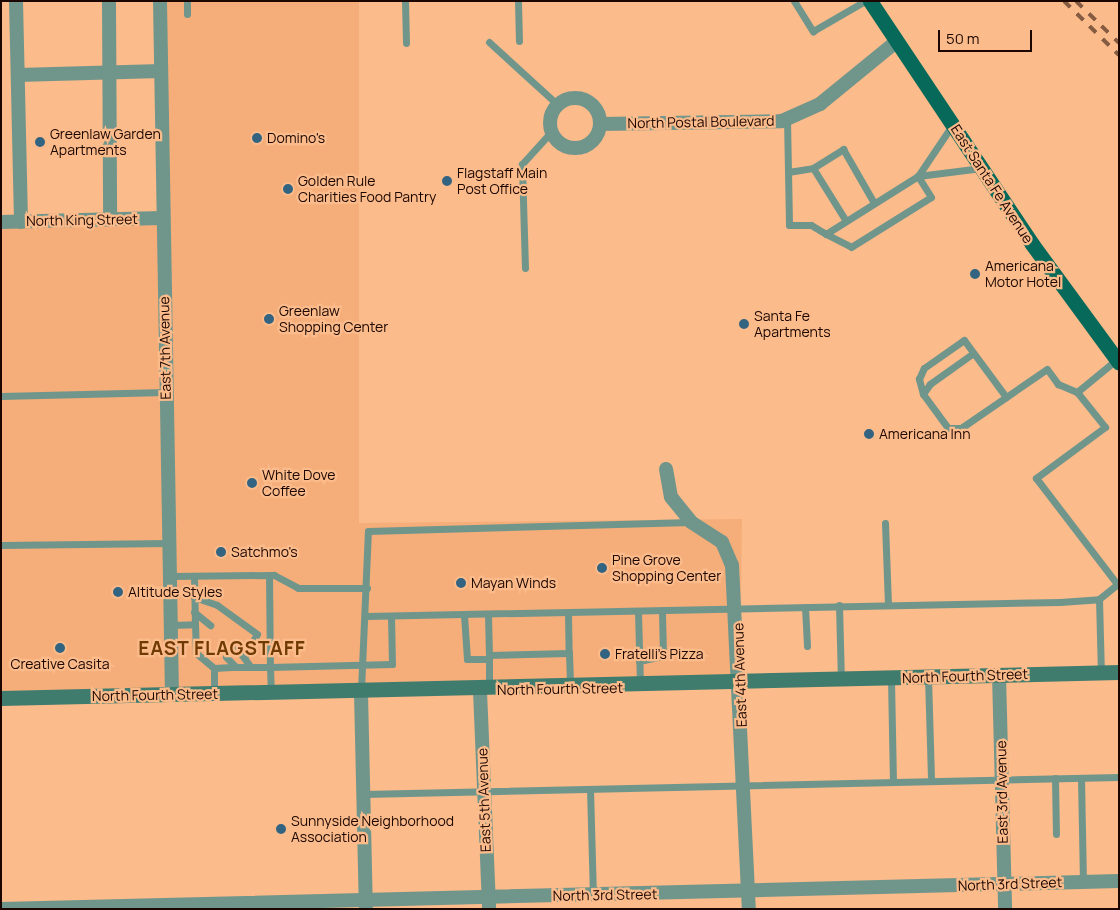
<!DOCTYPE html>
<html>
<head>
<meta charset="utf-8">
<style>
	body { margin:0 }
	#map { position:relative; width:1120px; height:910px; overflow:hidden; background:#fbbb8b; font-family:Manrope,sans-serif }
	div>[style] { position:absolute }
	.built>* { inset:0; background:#f5ae7a }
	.service>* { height:7px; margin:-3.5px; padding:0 3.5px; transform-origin:3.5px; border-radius:3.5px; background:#70968c }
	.minor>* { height:14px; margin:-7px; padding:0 7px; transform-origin:7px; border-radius:7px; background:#70968c }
	.minor>.ring { margin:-7px; padding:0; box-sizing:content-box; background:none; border:14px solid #70968c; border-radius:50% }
	.secondary>* { height:15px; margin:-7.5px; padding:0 7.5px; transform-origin:7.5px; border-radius:7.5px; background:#3f7c6e }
	.primary>* { height:15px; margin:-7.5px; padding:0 7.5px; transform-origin:7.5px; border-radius:7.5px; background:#076959 }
	.rail>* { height:4px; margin-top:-2px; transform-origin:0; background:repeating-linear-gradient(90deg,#855b41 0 9px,transparent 0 18px) }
	.dots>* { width:14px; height:14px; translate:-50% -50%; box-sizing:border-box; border:2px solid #fbbb8b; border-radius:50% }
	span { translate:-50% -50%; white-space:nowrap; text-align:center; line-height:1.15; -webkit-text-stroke:4.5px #fbbb8b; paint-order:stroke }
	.street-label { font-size:14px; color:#1c0600 }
	.poi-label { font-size:14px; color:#1c0600 }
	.left { translate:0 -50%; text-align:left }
	.district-label { font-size:19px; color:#703a03; font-weight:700; letter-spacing:1px }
	.frame { position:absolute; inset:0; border:2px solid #1c0600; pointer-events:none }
	.scale { position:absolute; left:938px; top:30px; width:94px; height:22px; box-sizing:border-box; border:2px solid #1c0600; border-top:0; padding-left:6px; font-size:15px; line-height:18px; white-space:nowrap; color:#1c0600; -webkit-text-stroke:4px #fbbb8b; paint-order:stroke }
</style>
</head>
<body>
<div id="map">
	<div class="built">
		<div style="clip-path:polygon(160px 1px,359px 1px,359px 523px,742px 519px,740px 684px,1px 700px,1px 223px,162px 218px)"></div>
	</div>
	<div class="service">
		<div style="left:187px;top:1px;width:13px;rotate:90deg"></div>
		<div style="left:405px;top:1px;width:42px;rotate:88.6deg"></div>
		<div style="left:518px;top:1px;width:40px;rotate:88.6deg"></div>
		<div style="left:794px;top:1px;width:36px;rotate:58deg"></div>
		<div style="left:813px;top:31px;width:60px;rotate:-30deg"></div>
		<div style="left:489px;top:42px;width:92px;rotate:42.4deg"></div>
		<div style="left:787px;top:119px;width:106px;rotate:88.9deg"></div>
		<div style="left:789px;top:225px;width:22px"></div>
		<div style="left:811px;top:225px;width:17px;rotate:31deg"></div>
		<div style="left:826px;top:234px;width:28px;rotate:27deg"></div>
		<div style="left:851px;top:247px;width:94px;rotate:-32deg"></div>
		<div style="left:931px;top:197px;width:25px;rotate:-122deg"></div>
		<div style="left:918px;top:176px;width:109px;rotate:147.8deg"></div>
		<div style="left:813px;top:168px;width:36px;rotate:-32deg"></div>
		<div style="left:843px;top:149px;width:62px;rotate:60.1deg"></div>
		<div style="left:788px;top:172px;width:25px;rotate:-9deg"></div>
		<div style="left:813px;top:168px;width:62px;rotate:58.1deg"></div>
		<div style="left:918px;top:176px;width:64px;rotate:-7.2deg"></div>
		<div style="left:918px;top:176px;width:63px;rotate:-56.1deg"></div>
		<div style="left:525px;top:268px;width:104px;rotate:-91.7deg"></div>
		<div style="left:522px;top:164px;width:43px;rotate:-47.8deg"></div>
		<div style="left:972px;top:354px;width:52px;rotate:144.5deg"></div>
		<div style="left:930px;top:384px;width:12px;rotate:125deg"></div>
		<div style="left:923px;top:394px;width:42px;rotate:53.7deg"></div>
		<div style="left:948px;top:428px;width:13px"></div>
		<div style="left:961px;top:428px;width:104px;rotate:-34.5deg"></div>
		<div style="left:1047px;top:369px;width:19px;rotate:54deg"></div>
		<div style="left:1058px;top:384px;width:21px;rotate:23deg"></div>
		<div style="left:1116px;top:360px;width:50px;rotate:140.6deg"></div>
		<div style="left:1077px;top:392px;width:45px;rotate:51.3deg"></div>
		<div style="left:1105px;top:427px;width:86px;rotate:143.5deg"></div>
		<div style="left:1036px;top:478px;width:133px;rotate:52.6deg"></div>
		<div style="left:923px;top:394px;width:16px;rotate:-105deg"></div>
		<div style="left:919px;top:379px;width:12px;rotate:-66deg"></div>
		<div style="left:924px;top:368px;width:49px;rotate:-35deg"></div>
		<div style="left:964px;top:340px;width:71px;rotate:53.6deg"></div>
		<div style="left:1px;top:396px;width:165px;rotate:-1.4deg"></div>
		<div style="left:885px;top:523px;width:80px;rotate:87.9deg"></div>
		<div style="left:1px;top:545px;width:168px;rotate:-0.7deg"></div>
		<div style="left:269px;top:575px;width:92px;rotate:89.4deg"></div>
		<div style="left:270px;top:667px;width:122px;rotate:-1.4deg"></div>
		<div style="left:392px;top:664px;width:48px;rotate:-91.2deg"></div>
		<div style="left:170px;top:576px;width:104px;rotate:-0.6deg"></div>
		<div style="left:274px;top:575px;width:27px;rotate:28deg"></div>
		<div style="left:298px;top:588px;width:69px"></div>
		<div style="left:194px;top:597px;width:24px;rotate:19deg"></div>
		<div style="left:217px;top:605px;width:49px;rotate:35.9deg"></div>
		<div style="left:257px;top:634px;width:26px;rotate:119deg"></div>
		<div style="left:1099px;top:599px;width:74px;rotate:88.5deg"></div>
		<div style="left:839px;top:605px;width:75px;rotate:88.5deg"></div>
		<div style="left:805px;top:607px;width:39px;rotate:87deg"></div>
		<div style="left:194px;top:612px;width:21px;rotate:39deg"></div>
		<div style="left:638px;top:612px;width:72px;rotate:88.4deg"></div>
		<div style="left:568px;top:614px;width:39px;rotate:89deg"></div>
		<div style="left:464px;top:615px;width:44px;rotate:86.1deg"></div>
		<div style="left:467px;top:659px;width:22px"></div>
		<div style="left:488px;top:615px;width:40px;rotate:88.6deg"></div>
		<div style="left:367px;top:616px;width:693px;rotate:-1.16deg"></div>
		<div style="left:1060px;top:602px;width:39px;rotate:-4deg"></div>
		<div style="left:1099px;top:599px;width:26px;rotate:-39deg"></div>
		<div style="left:195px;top:624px;width:29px;rotate:88deg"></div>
		<div style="left:196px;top:653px;width:23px;rotate:40deg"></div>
		<div style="left:171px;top:625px;width:24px;rotate:-2deg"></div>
		<div style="left:195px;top:624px;width:48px;rotate:-91.2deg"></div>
		<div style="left:235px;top:646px;width:26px;rotate:53deg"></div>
		<div style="left:226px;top:657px;width:14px;rotate:45deg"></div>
		<div style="left:639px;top:661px;width:25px;rotate:-12deg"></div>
		<div style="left:663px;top:656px;width:44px;rotate:-91.3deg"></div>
		<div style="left:928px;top:677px;width:104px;rotate:88.3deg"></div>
		<div style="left:891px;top:679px;width:103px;rotate:88.9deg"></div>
		<div style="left:489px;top:688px;width:33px;rotate:-90deg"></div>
		<div style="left:489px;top:655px;width:80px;rotate:-1.4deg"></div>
		<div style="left:569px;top:653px;width:32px;rotate:88deg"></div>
		<div style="left:361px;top:690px;width:159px;rotate:-87.5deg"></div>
		<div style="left:368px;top:531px;width:323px;rotate:-1.6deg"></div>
		<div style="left:214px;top:694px;width:26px;rotate:-90deg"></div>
		<div style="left:214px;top:668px;width:22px;rotate:-3deg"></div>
		<div style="left:236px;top:667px;width:34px"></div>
		<div style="left:270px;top:667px;width:26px;rotate:88deg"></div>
		<div style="left:1055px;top:778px;width:56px;rotate:89deg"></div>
		<div style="left:1081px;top:778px;width:104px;rotate:88.9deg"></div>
		<div style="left:590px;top:789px;width:105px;rotate:88.4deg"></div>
		<div style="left:364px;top:794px;width:755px;rotate:-1.29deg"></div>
	</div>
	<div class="minor">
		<div style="left:16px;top:1px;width:221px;rotate:88.7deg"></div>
		<div style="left:109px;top:1px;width:219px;rotate:89.7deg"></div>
		<div style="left:160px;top:1px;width:694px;rotate:89.01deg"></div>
		<div style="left:18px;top:75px;width:143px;rotate:-1.6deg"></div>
		<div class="ring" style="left:550px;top:98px;width:36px;height:36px"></div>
		<div style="left:600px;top:124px;width:182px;rotate:-0.9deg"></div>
		<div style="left:782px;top:121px;width:42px;rotate:-24.1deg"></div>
		<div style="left:820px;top:104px;width:99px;rotate:-39.3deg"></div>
		<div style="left:1px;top:222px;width:161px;rotate:-1.4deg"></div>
		<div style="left:666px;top:469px;width:28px;rotate:80deg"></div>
		<div style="left:671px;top:497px;width:32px;rotate:51deg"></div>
		<div style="left:691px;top:522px;width:37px;rotate:33deg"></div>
		<div style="left:722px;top:542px;width:25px;rotate:67deg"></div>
		<div style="left:732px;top:565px;width:344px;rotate:87.2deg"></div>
		<div style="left:999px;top:675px;width:234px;rotate:88.5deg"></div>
		<div style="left:480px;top:691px;width:218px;rotate:87.6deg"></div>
		<div style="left:361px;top:693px;width:216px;rotate:88.7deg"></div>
		<div style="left:1px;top:909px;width:1118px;rotate:-1.43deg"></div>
	</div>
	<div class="secondary">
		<div style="left:1px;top:698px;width:1118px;rotate:-1.33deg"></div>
	</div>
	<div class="primary">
		<div style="left:870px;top:1px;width:292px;rotate:56.3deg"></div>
		<div style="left:1032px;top:244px;width:147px;rotate:53.8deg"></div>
	</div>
	<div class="rail">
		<div style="left:1064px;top:1px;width:77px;rotate:44.5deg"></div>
		<div style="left:1076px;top:1px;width:60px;rotate:44.3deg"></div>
	</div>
	<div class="dots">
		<div style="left:257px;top:138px;background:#326481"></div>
		<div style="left:40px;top:142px;background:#326481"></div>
		<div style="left:447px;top:181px;background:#326481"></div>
		<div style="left:288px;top:189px;background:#326481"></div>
		<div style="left:975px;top:274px;background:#326481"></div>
		<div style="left:269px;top:319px;background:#326481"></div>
		<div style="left:744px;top:324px;background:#326481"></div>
		<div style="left:869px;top:434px;background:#326481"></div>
		<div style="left:252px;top:483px;background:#326481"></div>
		<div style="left:221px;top:552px;background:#326481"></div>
		<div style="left:602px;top:568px;background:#326481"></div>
		<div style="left:461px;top:583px;background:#326481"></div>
		<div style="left:118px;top:592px;background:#326481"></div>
		<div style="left:60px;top:648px;background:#326481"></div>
		<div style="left:605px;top:654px;background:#326481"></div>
		<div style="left:281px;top:829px;background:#326481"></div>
	</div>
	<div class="street-label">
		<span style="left:701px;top:122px;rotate:-1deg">North Postal Boulevard</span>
		<span style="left:992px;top:184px;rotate:57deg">East Santa Fe Avenue</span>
		<span style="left:82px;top:220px;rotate:-1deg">North King Street</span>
		<span style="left:165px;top:348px;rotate:-91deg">East 7th Avenue</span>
		<span style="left:740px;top:675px;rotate:-92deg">East 4th Avenue</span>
		<span style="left:965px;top:676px;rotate:-2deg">North Fourth Street</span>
		<span style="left:560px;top:689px;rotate:-1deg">North Fourth Street</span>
		<span style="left:155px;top:695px;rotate:-1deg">North Fourth Street</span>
		<span style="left:1002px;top:792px;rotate:-91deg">East 3rd Avenue</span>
		<span style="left:484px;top:800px;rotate:-92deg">East 5th Avenue</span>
		<span style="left:1010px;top:884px;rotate:-2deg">North 3rd Street</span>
		<span style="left:605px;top:895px;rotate:-1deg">North 3rd Street</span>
	</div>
	<div class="poi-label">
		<span class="left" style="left:50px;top:142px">Greenlaw Garden<br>Apartments</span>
		<span class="left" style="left:267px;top:138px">Domino's</span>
		<span class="left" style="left:457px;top:181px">Flagstaff Main<br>Post Office</span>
		<span class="left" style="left:298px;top:189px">Golden Rule<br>Charities Food Pantry</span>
		<span class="left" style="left:985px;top:274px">Americana<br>Motor Hotel</span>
		<span class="left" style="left:279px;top:319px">Greenlaw<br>Shopping Center</span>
		<span class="left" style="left:754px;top:324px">Santa Fe<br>Apartments</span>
		<span class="left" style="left:879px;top:434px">Americana Inn</span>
		<span class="left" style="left:262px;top:483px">White Dove<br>Coffee</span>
		<span class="left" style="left:231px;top:552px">Satchmo's</span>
		<span class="left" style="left:612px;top:568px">Pine Grove<br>Shopping Center</span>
		<span class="left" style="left:471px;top:583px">Mayan Winds</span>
		<span class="left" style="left:128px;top:592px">Altitude Styles</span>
		<span class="left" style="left:615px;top:654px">Fratelli’s Pizza</span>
		<span style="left:60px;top:664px">Creative Casita</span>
		<span class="left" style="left:291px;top:829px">Sunnyside Neighborhood<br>Association</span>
	</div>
	<div class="district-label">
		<span style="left:222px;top:649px">EAST FLAGSTAFF</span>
	</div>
	<div class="frame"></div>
	<div class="scale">50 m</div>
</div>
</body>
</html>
